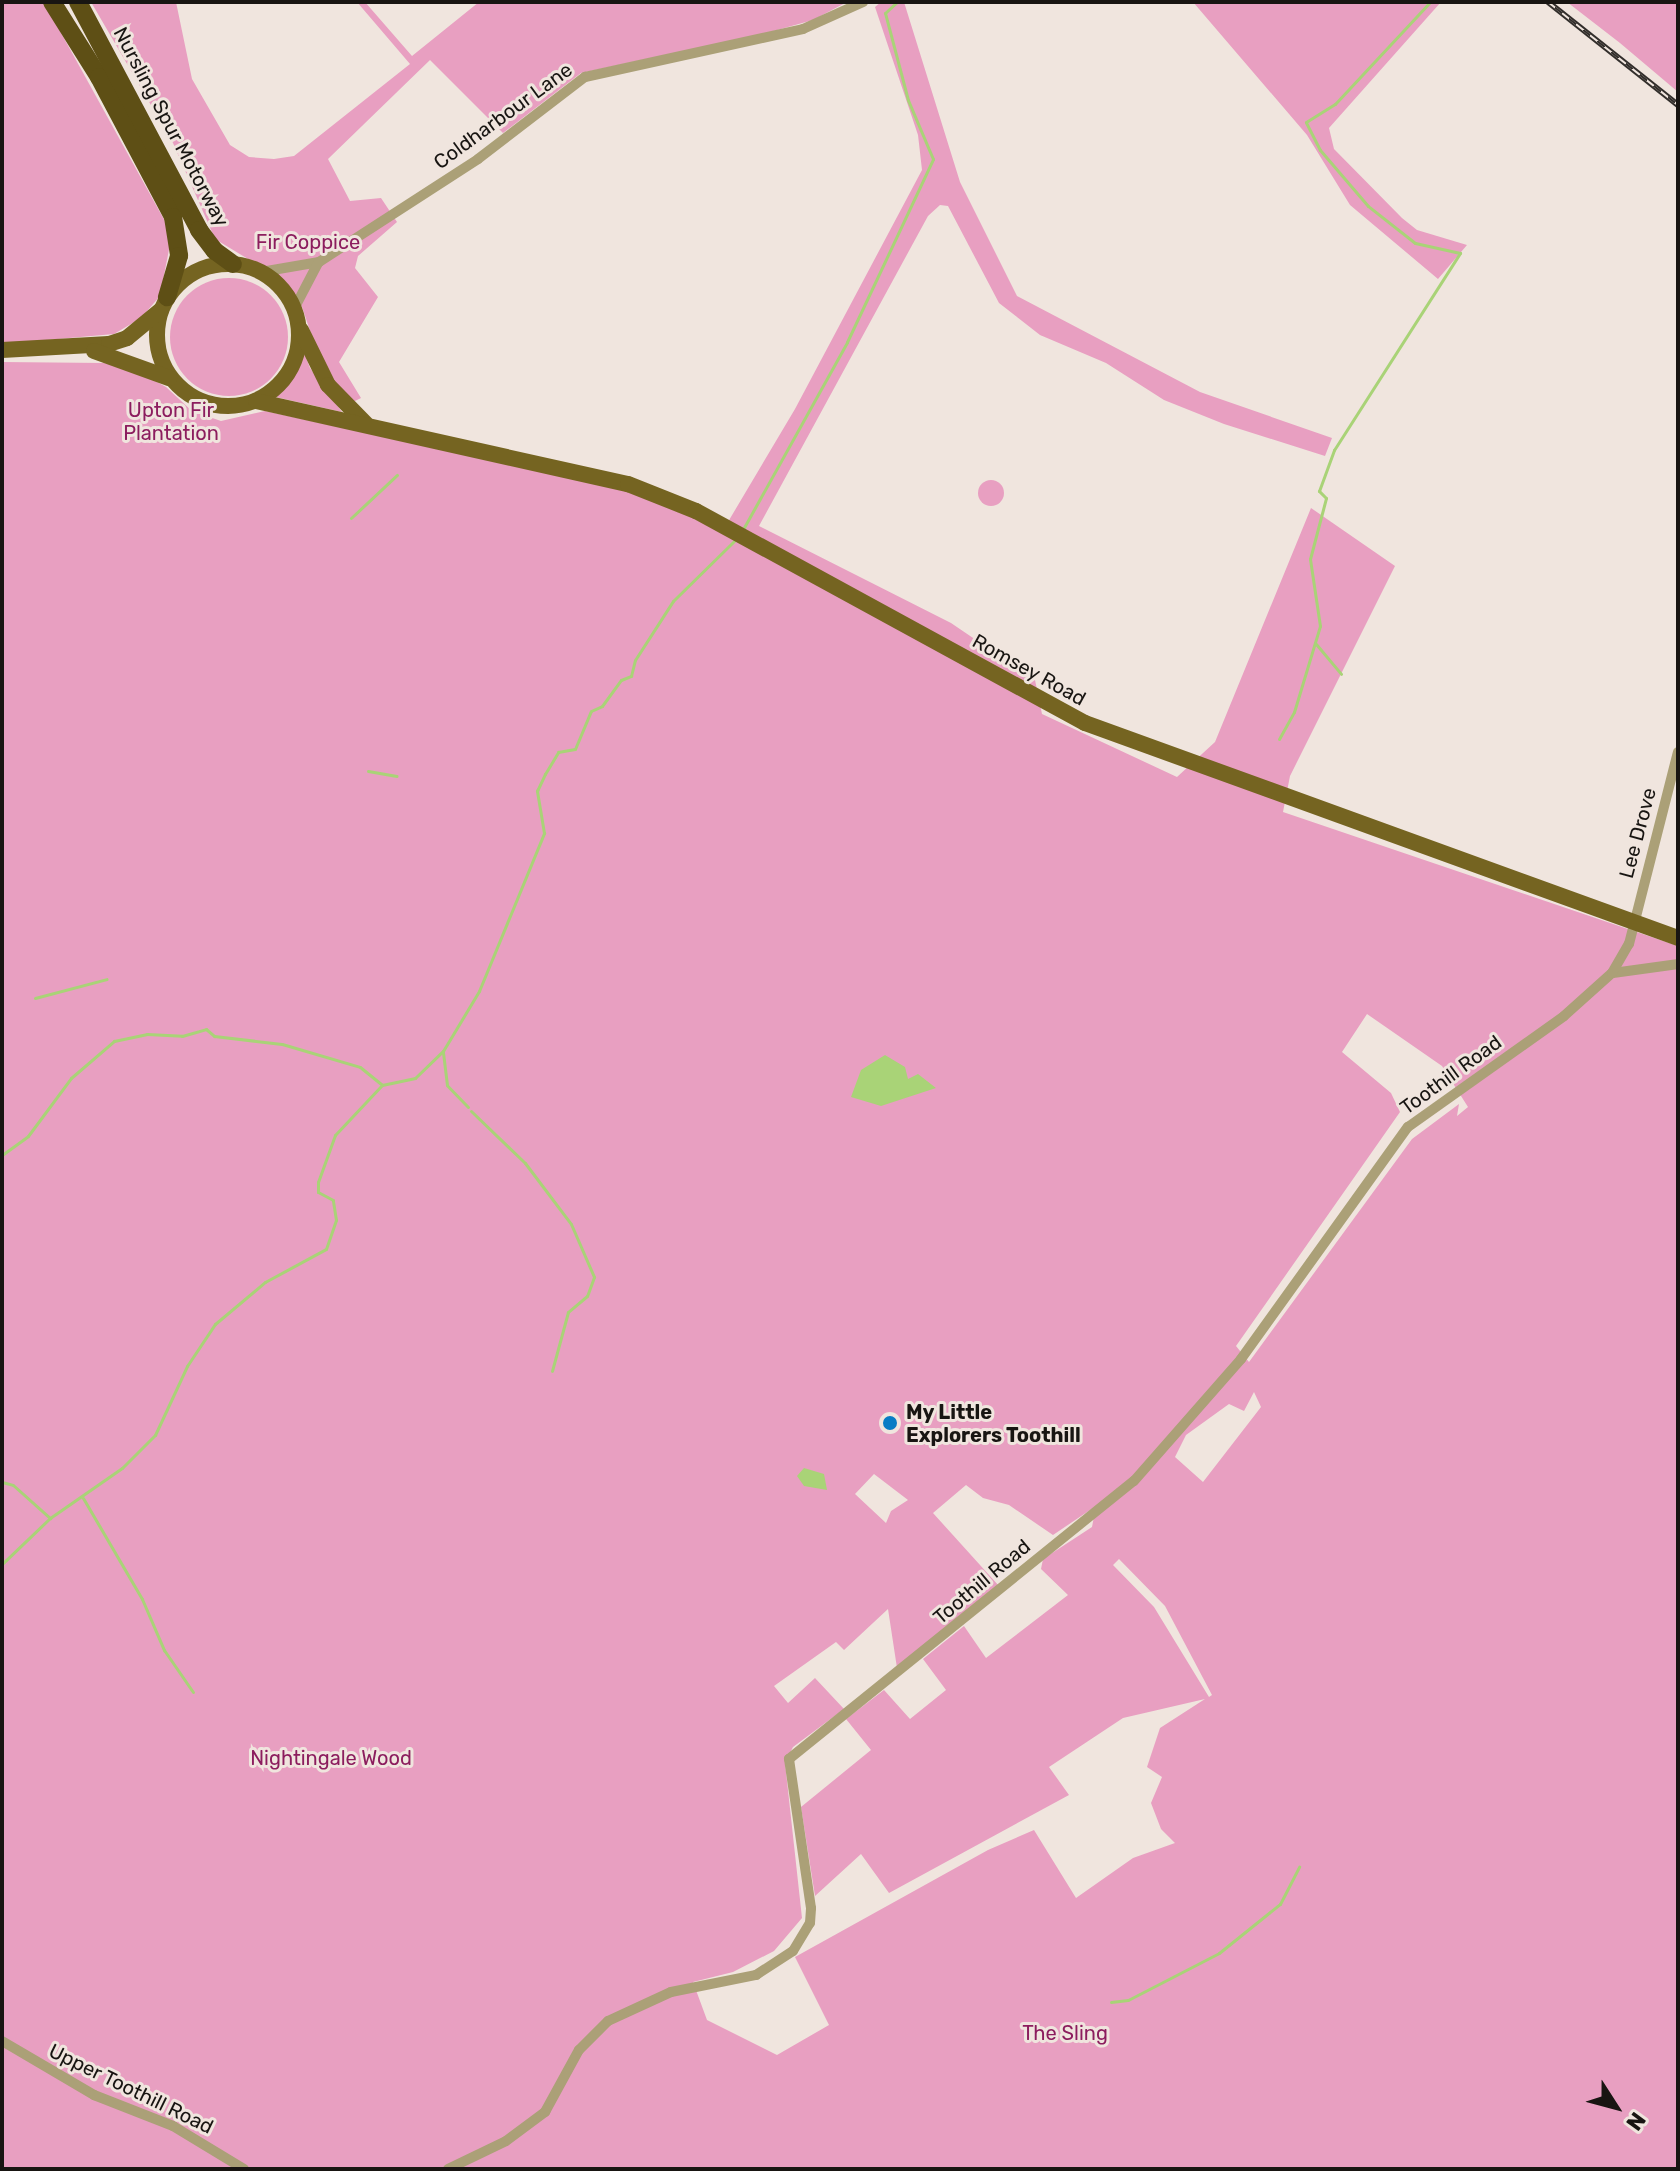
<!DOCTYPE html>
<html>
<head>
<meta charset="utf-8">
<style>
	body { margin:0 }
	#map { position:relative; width:1680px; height:2171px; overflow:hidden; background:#f0e5de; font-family:Rubik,sans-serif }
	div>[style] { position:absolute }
	.green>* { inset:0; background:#e89fc1 }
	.round { border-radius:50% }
	.water>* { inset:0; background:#a9d377 }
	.stream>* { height:3px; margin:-1.5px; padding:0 1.5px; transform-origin:1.5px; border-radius:1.5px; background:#a9d377 }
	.minor>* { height:10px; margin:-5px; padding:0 5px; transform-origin:5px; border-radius:5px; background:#aba077 }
	.primary>* { height:16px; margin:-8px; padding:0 8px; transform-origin:8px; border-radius:8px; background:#756421 }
	.primary>.ring { margin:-8px; padding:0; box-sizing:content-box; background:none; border:16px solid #756421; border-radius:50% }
	.motorway>* { height:18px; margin:-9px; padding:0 9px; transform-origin:9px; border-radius:9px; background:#5e4f15 }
	.rail>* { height:6px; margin-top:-3px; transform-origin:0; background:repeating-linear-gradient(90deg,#f0e5de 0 9px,#322e2b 0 18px); box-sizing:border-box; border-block:2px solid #322e2b }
	.dots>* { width:22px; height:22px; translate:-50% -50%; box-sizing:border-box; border:4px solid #f0e5de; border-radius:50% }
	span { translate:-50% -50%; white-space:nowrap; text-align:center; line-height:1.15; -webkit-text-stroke:6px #f0e5de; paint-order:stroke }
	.street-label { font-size:20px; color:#181512 }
	.park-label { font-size:20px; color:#8c1d5e }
	.poi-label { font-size:20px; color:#181512; font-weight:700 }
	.left { translate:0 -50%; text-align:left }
	.frame { position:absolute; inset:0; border:4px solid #181512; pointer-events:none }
	.north { position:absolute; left:1576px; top:2067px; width:80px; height:80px; -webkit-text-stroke:6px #f0e5de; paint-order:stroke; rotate:126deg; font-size:22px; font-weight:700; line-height:32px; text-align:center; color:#181512 }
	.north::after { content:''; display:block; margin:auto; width:28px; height:36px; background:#181512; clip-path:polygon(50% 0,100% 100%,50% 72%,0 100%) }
</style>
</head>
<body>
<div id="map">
	<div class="green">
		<div style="clip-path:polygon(2px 2px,44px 2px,172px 234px,160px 296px,141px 318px,114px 334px,2px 344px)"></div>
		<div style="clip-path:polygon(91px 2px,176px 2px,192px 79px,230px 145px,249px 157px,274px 159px,294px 156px,410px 64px,357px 2px,365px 2px,412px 56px,479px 2px,847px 2px,813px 20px,759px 35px,581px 73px,503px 133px,430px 60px,328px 159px,350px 201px,381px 198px,397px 222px,358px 256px,355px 268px,378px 297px,339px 362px,361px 398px,351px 403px,322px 366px,302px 307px,286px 282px,215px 239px,173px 143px)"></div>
		<div style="clip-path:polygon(evenodd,881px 2px,904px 2px,960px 182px,1017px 296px,1200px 392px,1332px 438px,1325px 456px,1224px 424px,1164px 400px,1106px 363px,1040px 335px,999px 303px,948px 206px,940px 205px,928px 216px,759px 526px,951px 623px,1035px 680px,1042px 714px,1177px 777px,1215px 742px,1311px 508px,1395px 566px,1290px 776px,1283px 812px,1678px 946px,1678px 2169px,2px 2169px,2px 362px,104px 363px,134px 369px,166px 387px,192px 411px,221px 421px,265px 411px,587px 480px,651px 498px,722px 532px,795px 409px,922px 170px,918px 135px,875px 7px,881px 2px,1367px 1014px,1442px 1066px,1468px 1107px,1457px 1116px,1459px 1104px,1412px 1139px,1249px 1362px,1236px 1346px,1400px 1112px,1391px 1093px,1342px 1052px,1367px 1014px,881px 2px,1254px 1392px,1261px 1407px,1203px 1482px,1175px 1457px,1186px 1435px,1229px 1404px,1244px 1411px,1254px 1392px,881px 2px,874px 1474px,908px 1500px,891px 1511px,886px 1523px,855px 1494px,874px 1474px,881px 2px,966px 1485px,983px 1498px,1009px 1505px,1053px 1535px,1096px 1506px,1092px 1527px,1043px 1559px,1041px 1569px,1068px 1595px,986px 1658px,964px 1626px,923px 1659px,946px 1690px,910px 1719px,884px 1690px,846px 1719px,871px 1750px,801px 1807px,815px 1896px,861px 1854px,889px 1893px,1069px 1795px,1049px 1767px,1123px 1718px,1205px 1699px,1160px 1728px,1147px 1767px,1162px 1777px,1151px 1803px,1161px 1829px,1175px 1843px,1133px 1858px,1076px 1898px,1034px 1830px,988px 1850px,795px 1957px,829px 2025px,777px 2055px,707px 2020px,693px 1982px,733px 1972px,774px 1951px,802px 1918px,785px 1763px,793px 1747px,844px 1709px,815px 1678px,788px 1703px,774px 1686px,836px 1642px,844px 1650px,888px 1609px,897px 1668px,999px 1586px,933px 1513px,966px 1485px,881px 2px,1119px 1559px,1165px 1606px,1212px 1695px,1209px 1697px,1154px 1607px,1113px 1565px,1119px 1559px)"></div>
		<div style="clip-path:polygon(1193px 2px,1441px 2px,1329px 128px,1334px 149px,1402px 218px,1417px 230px,1467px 245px,1438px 279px,1350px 205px,1307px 135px)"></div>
		<div style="clip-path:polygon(1567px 2px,1678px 2px,1678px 92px,1620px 43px)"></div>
		<div class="round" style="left:170px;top:278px;width:118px;height:118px"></div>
		<div style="clip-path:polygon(303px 350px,310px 368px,342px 412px,271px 396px,292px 376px)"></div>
		<div class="round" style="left:978px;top:480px;width:26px;height:26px"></div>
	</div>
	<div class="water">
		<div style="clip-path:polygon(885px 1055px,905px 1067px,908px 1079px,918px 1074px,936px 1088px,881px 1106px,851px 1097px,861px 1070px)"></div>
		<div style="clip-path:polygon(804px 1468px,824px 1474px,827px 1490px,804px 1486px,797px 1476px)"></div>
	</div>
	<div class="stream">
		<div style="left:351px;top:518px;width:63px;rotate:-43.1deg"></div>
		<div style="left:742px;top:531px;width:216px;rotate:-60.9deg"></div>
		<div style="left:847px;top:342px;width:202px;rotate:-64.8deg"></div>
		<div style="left:933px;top:159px;width:64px;rotate:-113deg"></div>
		<div style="left:908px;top:100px;width:90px;rotate:-104.8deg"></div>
		<div style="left:885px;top:13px;width:16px;rotate:-43deg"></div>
		<div style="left:1316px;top:644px;width:39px;rotate:50deg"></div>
		<div style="left:1279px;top:739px;width:31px;rotate:-61deg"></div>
		<div style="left:1294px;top:712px;width:90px;rotate:-73.2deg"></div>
		<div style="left:1320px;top:626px;width:68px;rotate:-98.5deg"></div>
		<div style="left:1310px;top:559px;width:63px;rotate:-75.3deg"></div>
		<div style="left:1326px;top:498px;width:10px;rotate:-135deg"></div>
		<div style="left:1319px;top:491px;width:44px;rotate:-69.9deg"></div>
		<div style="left:1334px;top:450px;width:234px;rotate:-57.4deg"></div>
		<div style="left:1460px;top:253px;width:46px;rotate:-167.5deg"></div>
		<div style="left:1415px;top:243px;width:60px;rotate:-141.8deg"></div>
		<div style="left:1368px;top:206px;width:74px;rotate:-130.6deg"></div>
		<div style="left:1320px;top:150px;width:31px;rotate:-117deg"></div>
		<div style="left:1306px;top:122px;width:34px;rotate:-32deg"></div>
		<div style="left:1335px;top:104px;width:139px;rotate:-47deg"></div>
		<div style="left:368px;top:771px;width:29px;rotate:10deg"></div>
		<div style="left:35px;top:998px;width:74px;rotate:-14.8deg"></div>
		<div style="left:468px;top:1107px;width:30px;rotate:-134deg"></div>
		<div style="left:447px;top:1085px;width:34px;rotate:-97deg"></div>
		<div style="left:443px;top:1051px;width:70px;rotate:-59deg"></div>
		<div style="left:479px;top:991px;width:171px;rotate:-67.6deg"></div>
		<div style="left:544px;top:833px;width:43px;rotate:-99.5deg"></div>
		<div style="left:537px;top:791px;width:19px;rotate:-65deg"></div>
		<div style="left:545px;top:774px;width:26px;rotate:-59deg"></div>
		<div style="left:558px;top:752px;width:17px;rotate:-10deg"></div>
		<div style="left:575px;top:749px;width:41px;rotate:-67.2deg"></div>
		<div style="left:591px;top:711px;width:12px;rotate:-24deg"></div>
		<div style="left:602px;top:706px;width:32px;rotate:-54deg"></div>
		<div style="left:621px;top:680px;width:11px;rotate:-22deg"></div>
		<div style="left:631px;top:676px;width:16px;rotate:-76deg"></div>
		<div style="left:635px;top:660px;width:70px;rotate:-57.2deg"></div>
		<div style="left:673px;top:601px;width:87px;rotate:-44.5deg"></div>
		<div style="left:471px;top:1111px;width:75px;rotate:43.9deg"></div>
		<div style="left:525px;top:1163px;width:76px;rotate:53deg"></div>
		<div style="left:571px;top:1224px;width:58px;rotate:66.5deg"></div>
		<div style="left:594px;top:1277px;width:20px;rotate:110deg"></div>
		<div style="left:587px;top:1296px;width:25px;rotate:140deg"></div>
		<div style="left:568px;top:1312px;width:61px;rotate:105.2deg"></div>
		<div style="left:2px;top:1155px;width:32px;rotate:-36deg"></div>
		<div style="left:28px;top:1136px;width:72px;rotate:-53.4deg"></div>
		<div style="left:71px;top:1078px;width:57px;rotate:-40.7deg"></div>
		<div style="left:114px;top:1041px;width:34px;rotate:-12deg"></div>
		<div style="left:147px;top:1034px;width:35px;rotate:3deg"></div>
		<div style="left:182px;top:1036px;width:25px;rotate:-16deg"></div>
		<div style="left:206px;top:1029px;width:11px;rotate:41deg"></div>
		<div style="left:214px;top:1036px;width:68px;rotate:6.7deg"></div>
		<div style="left:282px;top:1044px;width:81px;rotate:16.4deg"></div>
		<div style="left:360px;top:1067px;width:27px;rotate:39deg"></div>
		<div style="left:2px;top:1482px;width:11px;rotate:15deg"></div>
		<div style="left:13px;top:1485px;width:50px;rotate:41.7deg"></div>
		<div style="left:50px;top:1518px;width:66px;rotate:136.2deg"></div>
		<div style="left:83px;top:1498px;width:117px;rotate:59.7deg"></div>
		<div style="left:142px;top:1599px;width:56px;rotate:66.7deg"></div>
		<div style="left:164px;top:1650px;width:51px;rotate:55.4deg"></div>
		<div style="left:50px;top:1518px;width:88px;rotate:-34.8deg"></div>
		<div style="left:122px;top:1468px;width:47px;rotate:-45deg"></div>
		<div style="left:155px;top:1435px;width:76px;rotate:-65.1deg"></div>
		<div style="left:187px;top:1366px;width:50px;rotate:-56.3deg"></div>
		<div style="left:215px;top:1324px;width:65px;rotate:-40deg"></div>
		<div style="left:265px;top:1282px;width:69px;rotate:-28.4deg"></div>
		<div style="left:326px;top:1249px;width:31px;rotate:-71deg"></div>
		<div style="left:336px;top:1220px;width:20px;rotate:-99deg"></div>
		<div style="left:333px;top:1200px;width:17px;rotate:-152deg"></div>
		<div style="left:318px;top:1192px;width:10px;rotate:-90deg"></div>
		<div style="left:318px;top:1182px;width:50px;rotate:-70.1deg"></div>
		<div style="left:335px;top:1135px;width:69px;rotate:-46.8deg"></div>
		<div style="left:382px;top:1085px;width:34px;rotate:-12deg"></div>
		<div style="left:415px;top:1078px;width:39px;rotate:-44deg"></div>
		<div style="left:1111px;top:2002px;width:17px;rotate:-7deg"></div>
		<div style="left:1128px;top:2000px;width:102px;rotate:-27.3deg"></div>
		<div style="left:1219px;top:1953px;width:78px;rotate:-38.8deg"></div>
		<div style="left:1280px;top:1904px;width:42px;rotate:-62.8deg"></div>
	</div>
	<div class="minor">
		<div style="left:261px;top:272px;width:59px;rotate:-9.8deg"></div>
		<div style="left:319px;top:262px;width:189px;rotate:-32.9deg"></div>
		<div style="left:478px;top:159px;width:135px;rotate:-37.5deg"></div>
		<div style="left:585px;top:77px;width:223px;rotate:-12.4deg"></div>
		<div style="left:803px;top:29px;width:66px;rotate:-24.2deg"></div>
		<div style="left:294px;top:309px;width:52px;rotate:-62.4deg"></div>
		<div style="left:1613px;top:973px;width:66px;rotate:-7.9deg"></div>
		<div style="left:2px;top:2041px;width:107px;rotate:30.4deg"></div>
		<div style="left:94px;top:2095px;width:85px;rotate:21.4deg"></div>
		<div style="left:173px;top:2126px;width:83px;rotate:31.2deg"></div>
		<div style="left:448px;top:2169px;width:64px;rotate:-25.8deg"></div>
		<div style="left:506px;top:2141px;width:49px;rotate:-36.6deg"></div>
		<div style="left:545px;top:2112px;width:71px;rotate:-61.3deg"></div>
		<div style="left:579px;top:2050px;width:41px;rotate:-45deg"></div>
		<div style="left:608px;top:2021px;width:69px;rotate:-24.7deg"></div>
		<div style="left:671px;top:1992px;width:87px;rotate:-11.3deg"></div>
		<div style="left:756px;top:1975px;width:44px;rotate:-33deg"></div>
		<div style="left:793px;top:1951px;width:33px;rotate:-59deg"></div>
		<div style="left:810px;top:1923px;width:15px;rotate:-86deg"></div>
		<div style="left:811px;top:1908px;width:151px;rotate:-98.4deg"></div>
		<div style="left:789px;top:1759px;width:443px;rotate:-38.9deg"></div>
		<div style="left:1134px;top:1481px;width:162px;rotate:-48.7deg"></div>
		<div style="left:1241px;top:1359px;width:286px;rotate:-54.3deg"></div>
		<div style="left:1408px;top:1127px;width:191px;rotate:-35.4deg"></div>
		<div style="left:1564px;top:1016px;width:64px;rotate:-41.9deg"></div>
		<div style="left:1612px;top:973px;width:34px;rotate:-60deg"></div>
		<div style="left:1629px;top:944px;width:198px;rotate:-75.7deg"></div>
	</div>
	<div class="primary">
		<div class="ring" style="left:157px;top:264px;width:126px;height:126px"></div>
		<div style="left:301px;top:330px;width:61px;rotate:63.9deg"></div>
		<div style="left:328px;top:385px;width:54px;rotate:45.7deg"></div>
		<div style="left:2px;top:350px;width:107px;rotate:-3.2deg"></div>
		<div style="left:109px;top:344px;width:19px;rotate:-18deg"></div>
		<div style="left:127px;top:338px;width:44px;rotate:-39.5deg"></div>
		<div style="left:94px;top:351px;width:80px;rotate:19.8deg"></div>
		<div style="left:256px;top:401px;width:381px;rotate:12.6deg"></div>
		<div style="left:628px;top:484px;width:73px;rotate:21.7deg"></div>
		<div style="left:696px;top:511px;width:443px;rotate:28.6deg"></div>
		<div style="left:1085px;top:723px;width:631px;rotate:19.93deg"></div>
	</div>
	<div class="motorway">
		<div style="left:52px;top:2px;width:89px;rotate:57.9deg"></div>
		<div style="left:99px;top:77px;width:158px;rotate:62.1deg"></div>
		<div style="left:173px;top:217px;width:39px;rotate:81deg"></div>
		<div style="left:179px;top:256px;width:43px;rotate:106.3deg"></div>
		<div style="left:78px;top:2px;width:258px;rotate:62deg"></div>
		<div style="left:199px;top:230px;width:26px;rotate:53deg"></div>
		<div style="left:215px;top:251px;width:22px;rotate:36deg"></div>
	</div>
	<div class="rail">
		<div style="left:1548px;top:2px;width:166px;rotate:38.4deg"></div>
	</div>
	<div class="dots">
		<div style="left:890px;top:1423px;background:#077cc5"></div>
	</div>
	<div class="street-label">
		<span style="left:503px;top:116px;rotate:-36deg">Coldharbour Lane</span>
		<span style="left:171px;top:127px;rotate:62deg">Nursling Spur Motorway</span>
		<span style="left:1029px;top:670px;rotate:29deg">Romsey Road</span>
		<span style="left:1638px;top:833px;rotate:-75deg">Lee Drove</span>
		<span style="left:1451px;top:1075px;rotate:-36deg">Toothill Road</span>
		<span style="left:982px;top:1582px;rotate:-40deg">Toothill Road</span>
		<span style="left:131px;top:2089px;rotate:26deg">Upper Toothill Road</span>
	</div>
	<div class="park-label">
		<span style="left:308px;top:242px">Fir Coppice</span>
		<span style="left:171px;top:422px">Upton Fir<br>Plantation</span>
		<span style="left:331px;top:1758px">Nightingale Wood</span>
		<span style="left:1065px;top:2033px">The Sling</span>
	</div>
	<div class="poi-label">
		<span class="left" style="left:906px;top:1424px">My Little<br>Explorers Toothill</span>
	</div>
	<div class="frame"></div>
	<div class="north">N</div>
</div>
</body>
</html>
